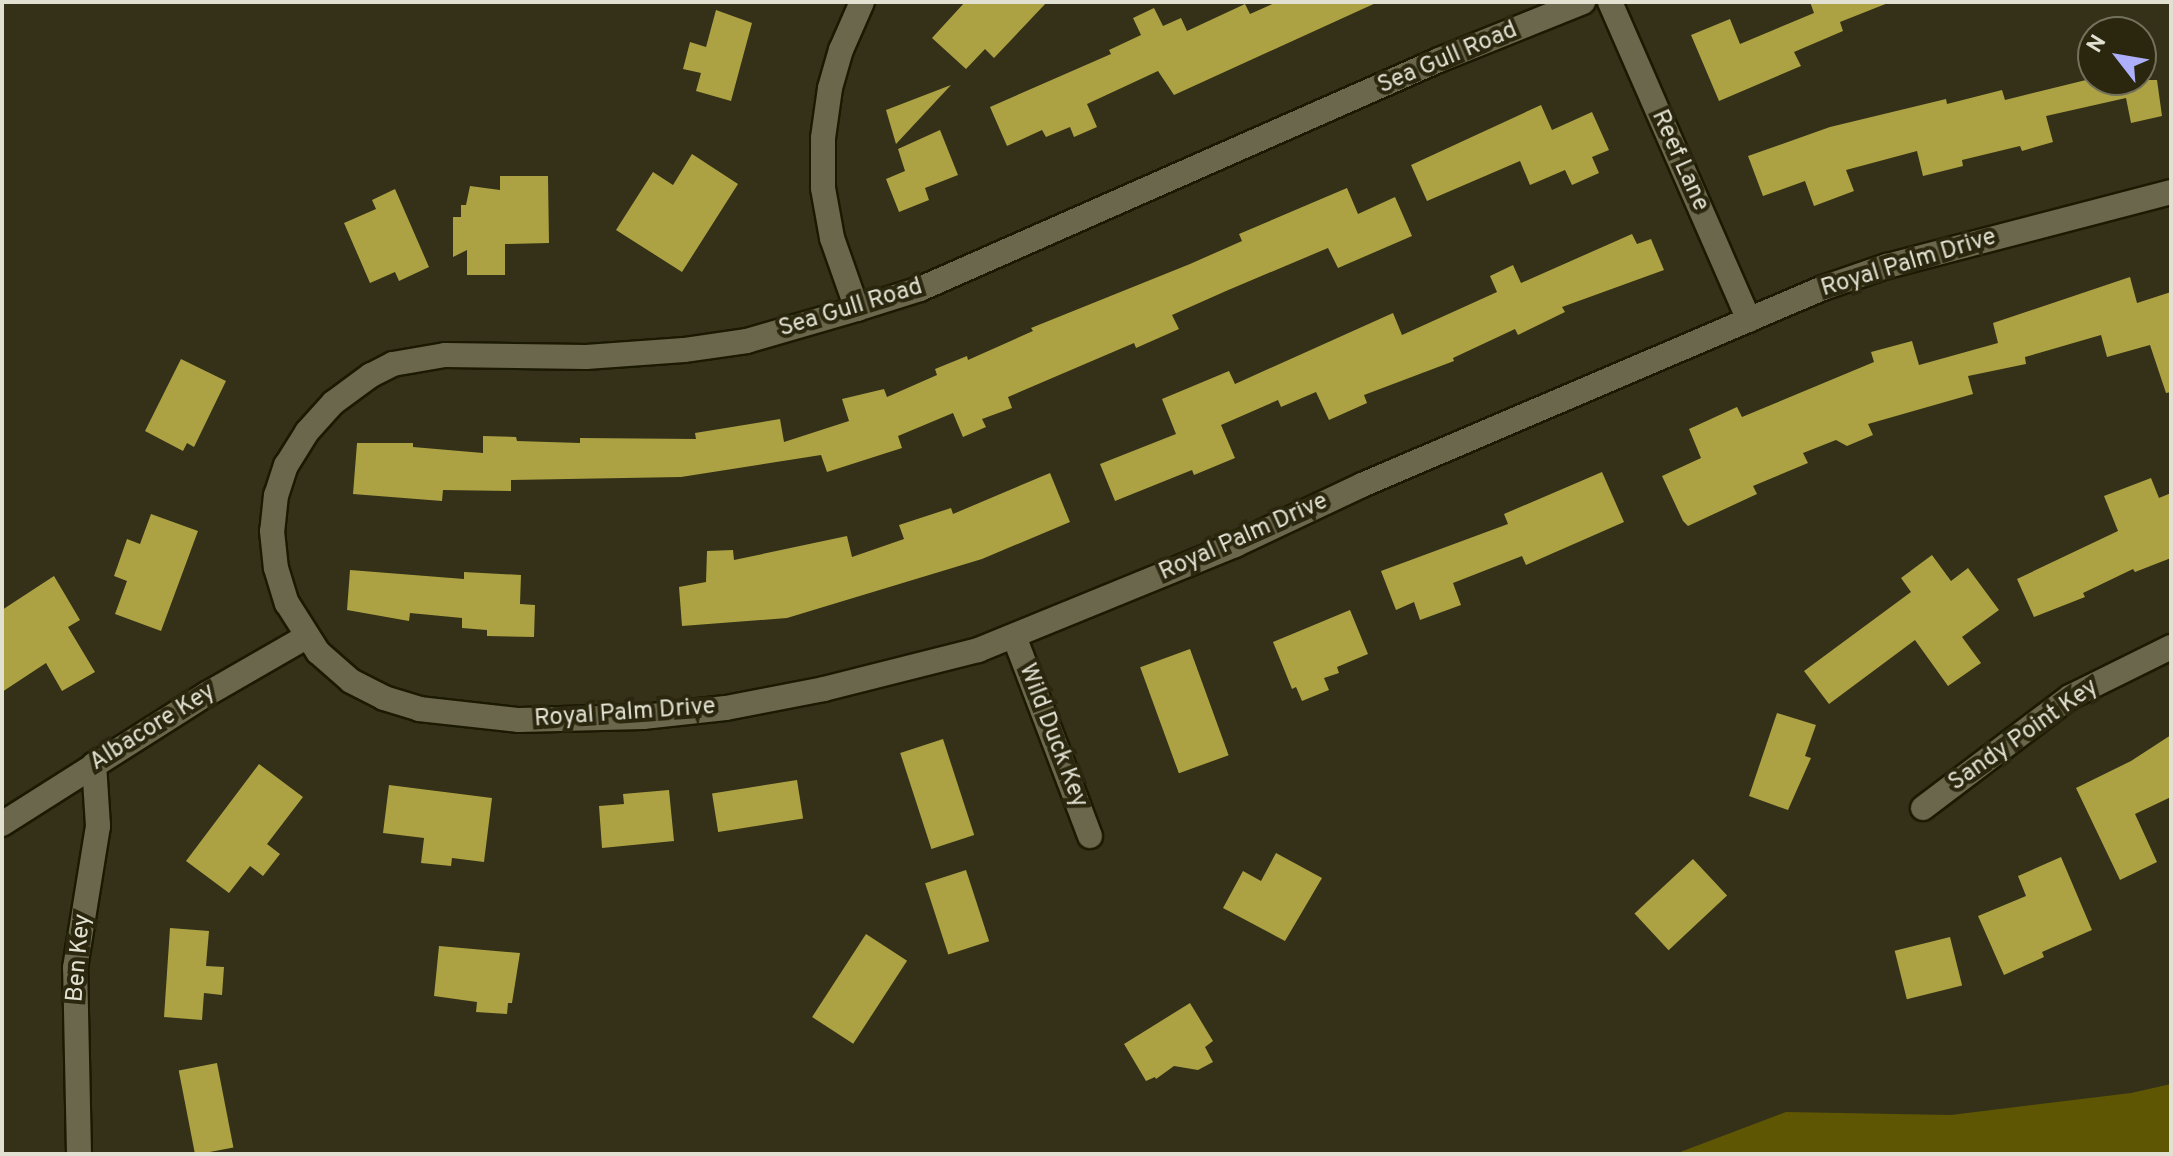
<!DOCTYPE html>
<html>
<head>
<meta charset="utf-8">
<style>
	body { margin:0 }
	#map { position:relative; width:2173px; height:1156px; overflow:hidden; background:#343118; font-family:Overpass,sans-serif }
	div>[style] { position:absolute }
	.water>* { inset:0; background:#5f5603 }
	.building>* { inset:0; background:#aca243; transform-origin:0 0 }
	.roads { filter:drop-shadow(2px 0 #1c1902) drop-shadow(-2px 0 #1c1902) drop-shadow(0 2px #1c1902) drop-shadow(0 -2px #1c1902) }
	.minor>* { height:24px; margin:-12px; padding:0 12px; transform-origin:12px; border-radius:12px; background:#6a674c }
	span { translate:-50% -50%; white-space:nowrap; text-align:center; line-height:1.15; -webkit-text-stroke:8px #2a270e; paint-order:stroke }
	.street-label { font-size:24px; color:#e1e0d1 }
	.frame { position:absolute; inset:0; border:4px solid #e1e0d1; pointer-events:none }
	.north { position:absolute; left:2077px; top:16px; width:80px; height:80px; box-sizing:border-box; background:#2a270e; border:2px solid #73715c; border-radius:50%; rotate:301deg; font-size:22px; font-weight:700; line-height:32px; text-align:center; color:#e1e0d1 }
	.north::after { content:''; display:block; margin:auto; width:28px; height:36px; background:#adaffb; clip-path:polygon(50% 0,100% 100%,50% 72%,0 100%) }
</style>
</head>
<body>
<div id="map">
	<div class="water">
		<div style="clip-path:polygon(2171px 1084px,2171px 1152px,2167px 1154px,1675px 1154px,1786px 1112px,1951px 1115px,2131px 1093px)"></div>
	</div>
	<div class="building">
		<div style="clip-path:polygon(965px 2px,1047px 2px,994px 58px,985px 49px,966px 69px,932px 38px)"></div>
		<div style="clip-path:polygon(1277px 2px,1378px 2px,1174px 95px,1158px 71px,1087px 104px,1097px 127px,1074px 137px,1070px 127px,1046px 137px,1042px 130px,1007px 146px,990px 107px,1111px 54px,1109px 50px,1141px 35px,1133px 18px,1154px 8px,1163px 26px,1181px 18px,1187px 31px,1245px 4px,1250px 14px)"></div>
		<div style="clip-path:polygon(1810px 2px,1888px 3px,1840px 22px,1843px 31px,1794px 52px,1801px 66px,1719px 101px,1691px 35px,1730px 19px,1740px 44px,1814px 13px)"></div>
		<div style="clip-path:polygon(716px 10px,752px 23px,731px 101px,696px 91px,701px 73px,683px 69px,690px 42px,706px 47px)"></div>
		<div style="clip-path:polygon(2086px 80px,2157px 80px,2162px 116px,2131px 123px,2126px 98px,2046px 116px,2053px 142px,2022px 151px,2020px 146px,1962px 160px,1963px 166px,1923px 176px,1917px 151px,1846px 170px,1854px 191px,1814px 206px,1805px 181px,1763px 196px,1748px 156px,1830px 127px,1946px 99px,1947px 104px,2002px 90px,2005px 100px)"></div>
		<div style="clip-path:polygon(951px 85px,896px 144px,886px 110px)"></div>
		<div style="clip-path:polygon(1541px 105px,1552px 130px,1592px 112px,1609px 150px,1592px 157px,1599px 173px,1572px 185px,1565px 170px,1530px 185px,1520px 161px,1427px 201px,1411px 165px)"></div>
		<div style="clip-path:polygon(940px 130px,958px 175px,925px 188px,929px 200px,899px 212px,886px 179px,905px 171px,898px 149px)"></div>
		<div style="clip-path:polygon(692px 154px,738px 184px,682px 272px,616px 230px,653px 172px,673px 185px)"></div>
		<div style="clip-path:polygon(500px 176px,548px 176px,549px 243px,505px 244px,505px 275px,467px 275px,467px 250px,453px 257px,453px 217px,461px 217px,461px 205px,466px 205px,470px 186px,500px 190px)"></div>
		<div style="clip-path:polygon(1347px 188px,1358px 214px,1395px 197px,1412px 236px,1338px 268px,1328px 248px,1226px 291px,1172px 315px,1179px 329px,1136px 348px,1134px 343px,1008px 397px,1012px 408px,982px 419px,986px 427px,963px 437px,953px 413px,898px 436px,902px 448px,827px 472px,821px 455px,681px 477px,511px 480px,511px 491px,443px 490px,442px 501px,353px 494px,357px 443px,413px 443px,413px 447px,483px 453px,483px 436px,516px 437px,517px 441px,580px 443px,580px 438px,696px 439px,695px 433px,780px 419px,784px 442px,849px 421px,842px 399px,884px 389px,887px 397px,937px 375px,935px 369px,967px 356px,968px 360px,1033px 331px,1031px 328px,1190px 264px,1242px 241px,1239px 234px)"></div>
		<div style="clip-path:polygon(395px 189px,429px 267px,399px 281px,395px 272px,370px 283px,344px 223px,376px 209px,372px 200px)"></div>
		<div style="clip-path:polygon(1632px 234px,1637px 244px,1651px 239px,1664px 270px,1562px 307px,1565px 312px,1518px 335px,1515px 329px,1453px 358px,1454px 361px,1364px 395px,1367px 403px,1329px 420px,1316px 392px,1281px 407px,1278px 400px,1221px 425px,1235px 458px,1194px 475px,1192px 470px,1115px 501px,1100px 464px,1176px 434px,1162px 399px,1229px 371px,1235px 384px,1393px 313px,1402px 335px,1497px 292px,1490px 276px,1513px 265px,1521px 283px)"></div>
		<div style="clip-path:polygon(2130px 277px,2137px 303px,2171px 292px,2171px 392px,2166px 393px,2150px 345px,2107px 357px,2101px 335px,2025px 357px,2026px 364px,1968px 376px,1973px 394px,1868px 424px,1873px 435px,1847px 446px,1836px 440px,1803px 453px,1808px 463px,1753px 486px,1757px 494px,1688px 526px,1683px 521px,1662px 476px,1701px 458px,1689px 429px,1737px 407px,1742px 417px,1874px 362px,1871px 352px,1912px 341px,1919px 365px,1998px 343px,1993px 323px)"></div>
		<div style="clip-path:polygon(181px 359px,226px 381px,194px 447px,187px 443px,183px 451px,145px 431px)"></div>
		<div style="clip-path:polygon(1602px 472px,1624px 522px,1526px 565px,1522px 556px,1453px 583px,1461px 605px,1420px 620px,1414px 602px,1396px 610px,1381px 571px,1508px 524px,1504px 514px)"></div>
		<div style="clip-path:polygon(1050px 473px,1070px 522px,982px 559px,787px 618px,682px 626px,679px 587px,706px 582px,707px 551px,733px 550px,734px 560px,847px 536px,852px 557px,904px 539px,899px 525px,951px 508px,953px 514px)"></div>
		<div style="clip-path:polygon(2151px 478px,2159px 498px,2171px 493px,2171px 558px,2135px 572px,2133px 569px,2083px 593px,2085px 597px,2034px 617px,2017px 579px,2118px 531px,2104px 496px)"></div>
		<div style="clip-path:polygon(151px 514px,198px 531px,161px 631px,115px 614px,127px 581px,114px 576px,127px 539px,140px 544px)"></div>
		<div style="clip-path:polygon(1932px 555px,1951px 581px,1968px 568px,1999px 610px,1962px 637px,1981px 663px,1948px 686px,1915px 640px,1829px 704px,1804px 671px,1911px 592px,1901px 578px)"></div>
		<div style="clip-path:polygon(350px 570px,464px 579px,464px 572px,521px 575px,520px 604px,535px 605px,534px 637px,487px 636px,487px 630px,462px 628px,462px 618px,410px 613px,409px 621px,347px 610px)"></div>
		<div style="clip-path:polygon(54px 576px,80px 620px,68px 627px,95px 672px,62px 691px,46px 663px,2px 692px,2px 610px)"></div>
		<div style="clip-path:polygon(1350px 610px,1368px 654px,1337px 667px,1339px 673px,1324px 678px,1329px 690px,1302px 701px,1296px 687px,1292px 689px,1273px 642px)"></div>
		<div style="left:1190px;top:649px;width:113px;height:53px;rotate:70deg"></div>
		<div style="clip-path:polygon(1777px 713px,1816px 725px,1805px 756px,1811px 758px,1788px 810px,1749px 796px)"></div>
		<div style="clip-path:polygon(2171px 735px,2171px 797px,2135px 814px,2157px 862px,2120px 880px,2076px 788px,2131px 761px)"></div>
		<div style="left:943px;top:739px;width:101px;height:45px;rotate:72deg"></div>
		<div style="clip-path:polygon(259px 764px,303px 797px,267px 844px,280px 854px,263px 876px,250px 866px,229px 893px,186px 861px)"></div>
		<div style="left:797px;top:780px;width:39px;height:86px;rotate:81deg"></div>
		<div style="clip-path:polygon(389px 785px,492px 798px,484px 862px,452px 858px,451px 866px,421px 863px,424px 838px,383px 833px)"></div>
		<div style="clip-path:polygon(669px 790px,674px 841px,602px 848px,599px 806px,624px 804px,623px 794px)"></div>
		<div style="clip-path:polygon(1276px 853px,1322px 878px,1285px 941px,1223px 908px,1243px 871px,1261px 881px)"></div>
		<div style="clip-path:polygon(2061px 857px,2092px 930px,2042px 952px,2044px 957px,2004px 975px,1978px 916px,2026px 896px,2018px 876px)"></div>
		<div style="left:1693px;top:859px;width:50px;height:80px;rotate:47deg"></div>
		<div style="left:966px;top:870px;width:75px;height:43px;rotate:72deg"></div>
		<div style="clip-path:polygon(170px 928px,209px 931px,206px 966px,224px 967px,222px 995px,204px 993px,202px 1020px,164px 1017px)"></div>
		<div style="left:866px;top:934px;width:49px;height:99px;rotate:33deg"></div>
		<div style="left:1950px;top:937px;width:50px;height:57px;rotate:76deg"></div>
		<div style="clip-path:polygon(439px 946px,520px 953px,512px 1003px,508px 1003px,507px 1014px,476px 1012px,477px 1002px,434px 996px)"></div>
		<div style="clip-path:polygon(1190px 1003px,1213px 1041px,1205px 1047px,1213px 1062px,1198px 1070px,1174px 1066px,1156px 1079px,1155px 1077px,1146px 1081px,1124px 1044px)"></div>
		<div style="left:217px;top:1063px;width:86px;height:39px;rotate:79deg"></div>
	</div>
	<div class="roads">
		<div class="minor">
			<div style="left:1583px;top:2px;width:155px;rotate:158.1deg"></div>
			<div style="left:1439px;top:60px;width:567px;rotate:156.19deg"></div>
			<div style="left:920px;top:289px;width:66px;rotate:162.4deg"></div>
			<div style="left:857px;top:309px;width:115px;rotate:163.8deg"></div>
			<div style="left:747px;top:341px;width:64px;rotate:171.9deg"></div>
			<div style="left:684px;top:350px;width:98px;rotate:175.9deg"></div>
			<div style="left:586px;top:357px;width:141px;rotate:-179.2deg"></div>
			<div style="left:445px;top:355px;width:53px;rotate:170.2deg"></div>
			<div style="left:393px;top:364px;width:25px;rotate:153deg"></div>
			<div style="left:371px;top:375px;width:47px;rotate:143.6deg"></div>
			<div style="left:333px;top:403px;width:39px;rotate:132deg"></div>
			<div style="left:307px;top:432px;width:39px;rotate:122deg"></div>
			<div style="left:286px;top:465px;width:32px;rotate:108deg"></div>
			<div style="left:276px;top:495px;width:36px;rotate:96deg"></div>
			<div style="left:272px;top:531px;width:37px;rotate:84deg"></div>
			<div style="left:276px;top:568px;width:37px;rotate:73deg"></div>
			<div style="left:287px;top:603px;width:58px;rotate:57.7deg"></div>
			<div style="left:318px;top:652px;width:44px;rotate:41.3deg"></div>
			<div style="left:351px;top:681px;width:37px;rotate:27deg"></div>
			<div style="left:384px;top:698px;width:37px;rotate:17deg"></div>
			<div style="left:419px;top:709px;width:101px;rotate:6.3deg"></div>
			<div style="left:519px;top:720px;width:124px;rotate:-1.4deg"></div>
			<div style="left:643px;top:717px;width:83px;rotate:-6.2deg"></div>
			<div style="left:726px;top:708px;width:100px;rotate:-11deg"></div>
			<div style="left:824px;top:689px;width:159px;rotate:-14.2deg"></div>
			<div style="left:978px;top:650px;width:278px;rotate:-22.2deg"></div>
			<div style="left:1235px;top:545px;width:140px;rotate:-25.3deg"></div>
			<div style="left:1362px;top:485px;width:501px;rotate:-23.14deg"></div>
			<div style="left:1823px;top:288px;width:68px;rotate:-19deg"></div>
			<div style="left:1887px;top:266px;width:293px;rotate:-14.6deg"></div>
			<div style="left:1610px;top:2px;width:347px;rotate:66.4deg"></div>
			<div style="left:857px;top:309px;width:75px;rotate:-109.4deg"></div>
			<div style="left:832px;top:238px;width:51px;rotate:-100.2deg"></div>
			<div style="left:823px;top:188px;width:50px;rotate:-90deg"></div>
			<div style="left:823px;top:138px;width:50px;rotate:-82deg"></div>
			<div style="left:830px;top:88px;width:40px;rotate:-74deg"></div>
			<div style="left:841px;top:50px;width:52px;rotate:-66.4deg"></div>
			<div style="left:1014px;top:636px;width:214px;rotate:69.2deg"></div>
			<div style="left:1923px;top:808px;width:184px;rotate:-37.1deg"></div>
			<div style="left:2070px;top:697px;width:113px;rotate:-26.3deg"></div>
			<div style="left:2px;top:824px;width:243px;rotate:-32.4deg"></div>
			<div style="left:207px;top:694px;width:114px;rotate:-29.9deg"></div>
			<div style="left:79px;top:1154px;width:186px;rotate:-91.2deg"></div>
			<div style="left:75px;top:968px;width:144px;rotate:-80.8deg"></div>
			<div style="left:98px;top:826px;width:62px;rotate:-93.7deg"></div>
		</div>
	</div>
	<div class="street-label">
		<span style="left:1448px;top:59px;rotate:-23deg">Sea Gull Road</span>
		<span style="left:1679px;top:161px;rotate:66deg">Reef Lane</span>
		<span style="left:1909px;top:264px;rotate:-17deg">Royal Palm Drive</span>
		<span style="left:851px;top:309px;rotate:-17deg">Sea Gull Road</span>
		<span style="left:1244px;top:538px;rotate:-24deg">Royal Palm Drive</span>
		<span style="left:625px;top:714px;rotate:-4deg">Royal Palm Drive</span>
		<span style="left:153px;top:728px;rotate:-32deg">Albacore Key</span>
		<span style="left:1052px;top:736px;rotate:69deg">Wild Duck Key</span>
		<span style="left:2024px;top:736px;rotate:-35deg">Sandy Point Key</span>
		<span style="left:80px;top:958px;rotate:-85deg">Ben Key</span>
	</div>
	<div class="frame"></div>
	<div class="north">N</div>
</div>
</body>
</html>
